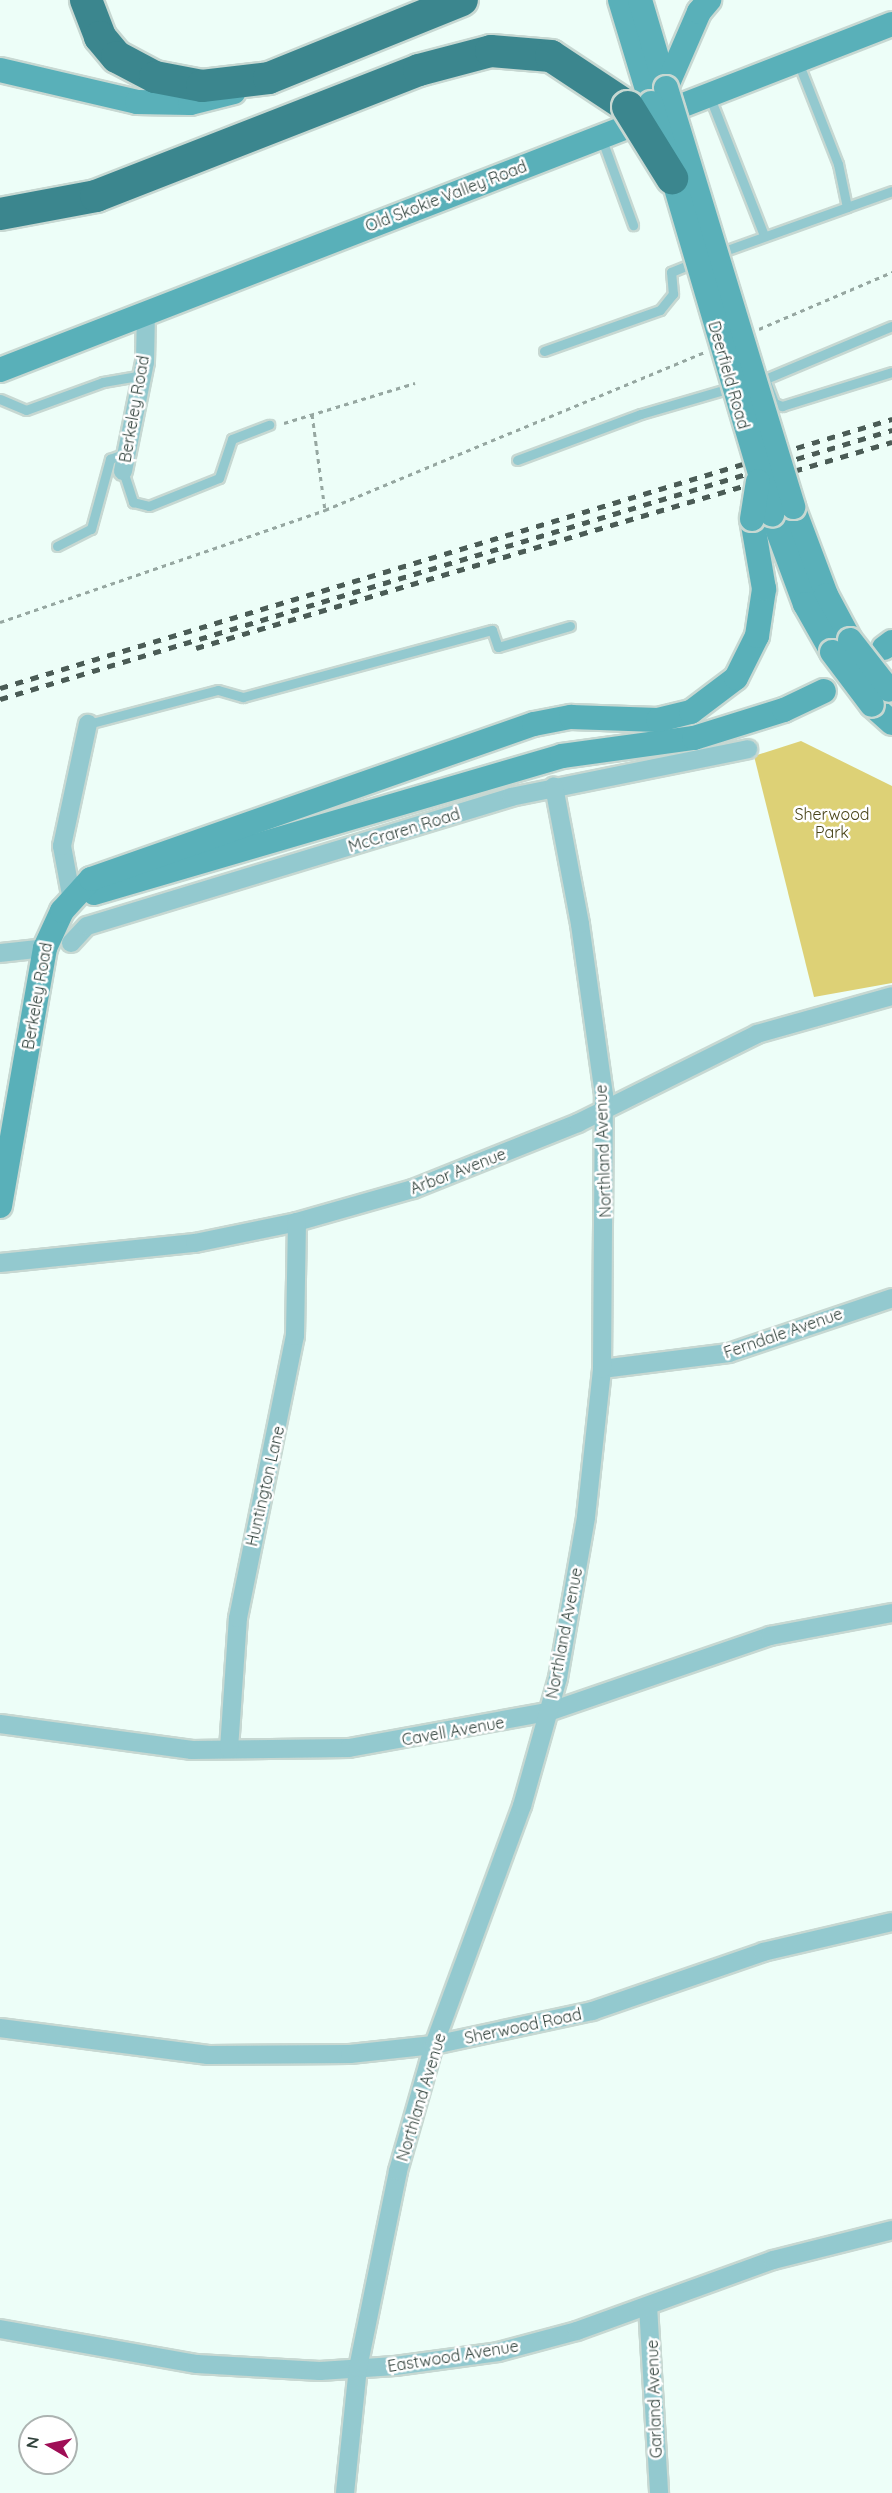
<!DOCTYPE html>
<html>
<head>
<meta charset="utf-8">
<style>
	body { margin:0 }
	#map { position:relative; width:892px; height:2493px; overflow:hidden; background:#edfef8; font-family:Quicksand,sans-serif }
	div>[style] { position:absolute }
	.green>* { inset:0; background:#ddd176 }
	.path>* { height:3px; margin-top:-1.5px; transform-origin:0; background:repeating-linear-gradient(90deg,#96a7a1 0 4.5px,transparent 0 9px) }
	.roads { filter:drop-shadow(2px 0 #c7d8d2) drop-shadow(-2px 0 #c7d8d2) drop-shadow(0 2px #c7d8d2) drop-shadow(0 -2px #c7d8d2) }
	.lane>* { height:9px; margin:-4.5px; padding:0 4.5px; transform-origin:4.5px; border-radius:4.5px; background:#93c9cf }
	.street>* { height:18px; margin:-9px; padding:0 9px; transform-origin:9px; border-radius:9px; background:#93c9cf }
	.secondary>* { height:24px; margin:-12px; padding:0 12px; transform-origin:12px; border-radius:12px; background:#59b0b9 }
	.highway>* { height:32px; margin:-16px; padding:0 16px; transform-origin:16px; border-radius:16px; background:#3b868e }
	.rail>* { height:4.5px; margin-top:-2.25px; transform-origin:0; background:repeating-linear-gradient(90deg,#4b5c56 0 8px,transparent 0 16px) }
	.bridges { filter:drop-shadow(2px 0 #c7d8d2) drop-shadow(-2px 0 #c7d8d2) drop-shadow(0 2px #c7d8d2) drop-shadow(0 -2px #c7d8d2) }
	.secondary-bridge>* { height:24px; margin:-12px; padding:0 12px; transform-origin:12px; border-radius:12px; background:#59b0b9 }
	.highway-bridge>* { height:32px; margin:-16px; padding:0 16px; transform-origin:16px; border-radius:16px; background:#3b868e }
	span { translate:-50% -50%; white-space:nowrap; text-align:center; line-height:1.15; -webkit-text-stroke:5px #fff; paint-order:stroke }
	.street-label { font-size:16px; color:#30413b }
	.park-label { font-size:16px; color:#484318 }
	.north { position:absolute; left:18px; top:2415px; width:60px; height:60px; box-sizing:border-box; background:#fff; border:2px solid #acb3b1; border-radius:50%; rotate:279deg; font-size:16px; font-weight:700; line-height:24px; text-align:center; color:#30413b }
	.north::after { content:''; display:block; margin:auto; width:21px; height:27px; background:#9f0e56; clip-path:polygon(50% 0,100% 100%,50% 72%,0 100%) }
</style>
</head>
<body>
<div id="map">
	<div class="green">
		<div style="clip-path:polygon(801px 741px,892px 786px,892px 983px,814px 997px,754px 756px)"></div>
	</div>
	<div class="path">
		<div style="left:759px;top:329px;width:145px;rotate:-23.2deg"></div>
		<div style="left:312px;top:414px;width:97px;rotate:82.3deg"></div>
		<div style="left:284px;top:423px;width:137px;rotate:-17deg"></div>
		<div style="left:0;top:622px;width:344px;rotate:-19deg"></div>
		<div style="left:325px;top:510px;width:411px;rotate:-22.6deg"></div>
	</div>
	<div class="roads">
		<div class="lane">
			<div style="left:798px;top:62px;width:110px;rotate:68.6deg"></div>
			<div style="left:838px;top:164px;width:44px;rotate:78.2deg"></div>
			<div style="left:847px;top:207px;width:48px;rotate:-19.6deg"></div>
			<div style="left:709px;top:95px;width:150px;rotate:68.6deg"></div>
			<div style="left:601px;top:137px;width:94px;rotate:70deg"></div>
			<div style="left:716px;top:254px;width:139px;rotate:-19.7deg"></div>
			<div style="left:892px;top:326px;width:138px;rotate:157.3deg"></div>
			<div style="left:765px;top:379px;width:26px;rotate:69deg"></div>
			<div style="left:774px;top:403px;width:9px;rotate:21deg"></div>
			<div style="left:782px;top:406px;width:115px;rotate:-17.2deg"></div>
			<div style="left:544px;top:351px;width:123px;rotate:-19.5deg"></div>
			<div style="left:660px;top:310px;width:21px;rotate:-51deg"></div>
			<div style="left:673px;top:294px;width:22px;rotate:-95deg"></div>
			<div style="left:671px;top:272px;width:29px;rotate:-22deg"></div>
			<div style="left:0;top:399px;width:28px;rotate:23deg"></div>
			<div style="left:26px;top:410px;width:82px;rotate:-20deg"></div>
			<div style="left:103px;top:382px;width:41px;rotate:-9.9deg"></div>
			<div style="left:517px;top:460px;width:132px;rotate:-20.4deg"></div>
			<div style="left:641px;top:414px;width:97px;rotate:-16.2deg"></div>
			<div style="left:123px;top:471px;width:33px;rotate:72deg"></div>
			<div style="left:133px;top:502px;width:16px;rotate:14deg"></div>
			<div style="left:149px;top:506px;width:75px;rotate:-21.8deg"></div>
			<div style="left:219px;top:478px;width:41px;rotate:-71.6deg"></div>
			<div style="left:232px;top:439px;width:40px;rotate:-21deg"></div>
			<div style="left:57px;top:546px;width:38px;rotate:-27deg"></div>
			<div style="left:91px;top:529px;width:73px;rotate:-74.8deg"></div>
			<div style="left:110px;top:459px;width:17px;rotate:-21deg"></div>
			<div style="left:88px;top:724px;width:134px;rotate:-14.7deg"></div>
			<div style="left:218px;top:690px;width:26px;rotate:16deg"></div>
			<div style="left:243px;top:697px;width:258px;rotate:-15.1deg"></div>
			<div style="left:492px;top:630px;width:18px;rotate:71deg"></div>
			<div style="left:498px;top:647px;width:75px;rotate:-16.3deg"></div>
		</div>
		<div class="street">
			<div style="left:123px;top:471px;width:111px;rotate:-78.6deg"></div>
			<div style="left:145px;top:362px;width:51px;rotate:-88.9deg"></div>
			<div style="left:72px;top:900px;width:55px;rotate:-100.5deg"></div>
			<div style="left:62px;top:846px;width:125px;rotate:-78deg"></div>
			<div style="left:71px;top:943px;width:23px;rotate:-47deg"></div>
			<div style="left:87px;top:926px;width:443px;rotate:-16.9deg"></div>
			<div style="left:511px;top:797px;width:242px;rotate:-11.4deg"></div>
			<div style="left:0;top:953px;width:45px;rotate:-6.3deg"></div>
			<div style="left:0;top:1263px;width:196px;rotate:-5.9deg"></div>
			<div style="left:195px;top:1243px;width:104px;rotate:-11.6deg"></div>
			<div style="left:297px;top:1222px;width:121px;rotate:-15.9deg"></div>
			<div style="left:413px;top:1189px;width:178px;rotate:-21.8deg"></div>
			<div style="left:578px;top:1123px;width:200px;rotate:-26.4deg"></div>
			<div style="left:757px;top:1034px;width:140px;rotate:-15.7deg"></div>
			<div style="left:602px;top:1369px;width:128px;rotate:-7.2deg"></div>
			<div style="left:729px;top:1353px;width:172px;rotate:-18.6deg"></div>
			<div style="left:0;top:1724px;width:194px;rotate:7.7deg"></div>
			<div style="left:192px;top:1750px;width:157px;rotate:-0.7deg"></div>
			<div style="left:349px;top:1748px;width:202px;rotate:-10.3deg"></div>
			<div style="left:548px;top:1712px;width:235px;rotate:-18.9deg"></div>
			<div style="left:770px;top:1636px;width:124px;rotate:-10.7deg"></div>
			<div style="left:229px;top:1749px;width:131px;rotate:-86.1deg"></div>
			<div style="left:238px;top:1618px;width:288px;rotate:-78.6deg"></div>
			<div style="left:295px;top:1336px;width:114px;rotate:-89deg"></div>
			<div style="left:0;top:2028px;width:210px;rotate:7.4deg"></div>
			<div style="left:208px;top:2055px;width:142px;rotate:-0.4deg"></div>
			<div style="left:350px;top:2054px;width:84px;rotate:-6.1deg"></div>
			<div style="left:434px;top:2045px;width:162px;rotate:-12.1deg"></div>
			<div style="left:592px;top:2011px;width:181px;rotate:-19deg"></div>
			<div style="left:763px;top:1952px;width:132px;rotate:-13.1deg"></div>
			<div style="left:648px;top:2306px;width:187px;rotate:86.6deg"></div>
			<div style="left:0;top:2329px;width:200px;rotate:10.1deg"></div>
			<div style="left:197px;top:2364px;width:123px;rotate:3.3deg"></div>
			<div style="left:320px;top:2371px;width:75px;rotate:-3.8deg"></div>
			<div style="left:395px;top:2366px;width:104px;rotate:-7.7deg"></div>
			<div style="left:498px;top:2352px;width:82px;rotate:-14.9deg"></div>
			<div style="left:577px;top:2331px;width:208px;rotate:-19.9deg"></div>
			<div style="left:773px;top:2260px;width:123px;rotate:-14.1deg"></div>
			<div style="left:345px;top:2493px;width:126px;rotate:-84.1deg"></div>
			<div style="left:358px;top:2368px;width:201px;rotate:-78.5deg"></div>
			<div style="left:398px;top:2171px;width:131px;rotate:-74.1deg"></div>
			<div style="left:434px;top:2045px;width:255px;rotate:-69.8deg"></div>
			<div style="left:522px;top:1806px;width:133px;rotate:-74.3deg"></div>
			<div style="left:558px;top:1678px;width:163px;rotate:-80.1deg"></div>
			<div style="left:586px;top:1517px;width:149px;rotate:-83.8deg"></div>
			<div style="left:602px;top:1369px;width:274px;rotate:-89.6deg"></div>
			<div style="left:604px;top:1095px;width:173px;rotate:-98deg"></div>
			<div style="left:580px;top:924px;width:140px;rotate:-100.7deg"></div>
		</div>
		<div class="secondary">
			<div style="left:620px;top:0;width:108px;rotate:73.2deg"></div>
			<div style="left:640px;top:0;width:92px;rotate:73.5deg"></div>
			<div style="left:0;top:70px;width:141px;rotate:13.1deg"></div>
			<div style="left:137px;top:102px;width:53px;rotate:1.1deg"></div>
			<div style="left:190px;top:103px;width:45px;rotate:-14deg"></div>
			<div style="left:666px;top:88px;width:83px;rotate:-66.5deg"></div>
			<div style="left:699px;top:12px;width:16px;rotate:-50deg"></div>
			<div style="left:0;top:370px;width:957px;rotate:-21.2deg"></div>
			<div style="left:793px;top:507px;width:94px;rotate:69.4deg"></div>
			<div style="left:826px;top:595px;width:51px;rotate:61.9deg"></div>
			<div style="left:772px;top:515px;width:95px;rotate:69.7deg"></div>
			<div style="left:805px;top:604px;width:55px;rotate:60.6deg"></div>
			<div style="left:884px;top:648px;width:10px;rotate:-37deg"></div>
			<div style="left:872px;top:705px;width:27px;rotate:42deg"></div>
			<div style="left:94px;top:893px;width:488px;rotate:-16.3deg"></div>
			<div style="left:562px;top:756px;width:133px;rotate:-7.8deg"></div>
			<div style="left:694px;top:738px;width:94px;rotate:-17.3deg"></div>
			<div style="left:784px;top:710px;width:44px;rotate:-25.4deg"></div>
			<div style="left:0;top:1206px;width:262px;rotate:-80.1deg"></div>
			<div style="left:45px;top:948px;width:41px;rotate:-65.3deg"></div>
			<div style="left:62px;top:911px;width:43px;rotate:-47.8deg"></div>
			<div style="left:91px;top:879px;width:469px;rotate:-19.3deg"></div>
			<div style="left:534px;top:724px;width:38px;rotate:-11deg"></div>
			<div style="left:571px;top:717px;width:87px;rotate:2deg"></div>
			<div style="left:658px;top:720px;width:34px;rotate:-14deg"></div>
			<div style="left:691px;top:712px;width:56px;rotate:-37.1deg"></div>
			<div style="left:736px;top:678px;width:47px;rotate:-63.4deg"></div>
			<div style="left:757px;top:636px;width:48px;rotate:-81.5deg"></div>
			<div style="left:764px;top:589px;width:71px;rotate:-99.7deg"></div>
		</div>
		<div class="highway">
			<div style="left:86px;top:0;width:40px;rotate:69deg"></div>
			<div style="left:100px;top:37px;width:26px;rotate:50deg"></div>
			<div style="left:117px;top:57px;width:43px;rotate:27.8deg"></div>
			<div style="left:155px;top:77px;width:48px;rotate:10.8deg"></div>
			<div style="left:202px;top:86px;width:67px;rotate:-6.8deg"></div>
			<div style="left:269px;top:78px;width:208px;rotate:-22deg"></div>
			<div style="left:0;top:214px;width:98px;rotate:-10.6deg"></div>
			<div style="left:96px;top:196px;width:347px;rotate:-21.3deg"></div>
			<div style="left:419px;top:70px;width:74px;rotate:-14.8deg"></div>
			<div style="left:491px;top:51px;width:60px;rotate:4.8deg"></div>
			<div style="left:551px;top:56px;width:92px;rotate:33.5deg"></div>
		</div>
	</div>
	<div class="rail">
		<div style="left:196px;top:648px;width:726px;rotate:-16.49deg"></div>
		<div style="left:0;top:688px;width:932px;rotate:-16.78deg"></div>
		<div style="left:0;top:699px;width:932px;rotate:-16.78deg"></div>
	</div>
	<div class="bridges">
		<div class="secondary-bridge">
			<div style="left:666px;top:88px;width:438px;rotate:73.1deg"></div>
			<div style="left:651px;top:103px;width:429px;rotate:73.6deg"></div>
			<div style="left:752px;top:519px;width:38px;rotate:-81deg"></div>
			<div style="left:850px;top:640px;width:63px;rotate:52deg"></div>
			<div style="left:832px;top:652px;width:66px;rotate:53deg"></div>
		</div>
		<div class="highway-bridge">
			<div style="left:628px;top:107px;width:84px;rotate:58.2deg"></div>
		</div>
	</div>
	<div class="street-label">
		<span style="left:446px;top:196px;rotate:-21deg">Old Skokie Valley Road</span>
		<span style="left:729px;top:375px;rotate:74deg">Deerfield Road</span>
		<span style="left:134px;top:409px;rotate:-80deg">Berkeley Road</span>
		<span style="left:404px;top:830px;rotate:-17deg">McCraren Road</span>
		<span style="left:37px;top:996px;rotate:-80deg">Berkeley Road</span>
		<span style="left:603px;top:1151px;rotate:-92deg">Northland Avenue</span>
		<span style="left:458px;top:1171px;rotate:-21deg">Arbor Avenue</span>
		<span style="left:783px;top:1333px;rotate:-19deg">Ferndale Avenue</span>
		<span style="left:265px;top:1486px;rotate:-77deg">Huntington Lane</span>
		<span style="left:564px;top:1633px;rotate:-79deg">Northland Avenue</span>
		<span style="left:453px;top:1731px;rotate:-10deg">Cavell Avenue</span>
		<span style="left:523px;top:2026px;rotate:-12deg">Sherwood Road</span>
		<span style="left:421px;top:2097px;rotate:-73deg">Northland Avenue</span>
		<span style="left:453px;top:2356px;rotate:-9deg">Eastwood Avenue</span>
		<span style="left:654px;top:2399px;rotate:-92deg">Garland Avenue</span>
	</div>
	<div class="park-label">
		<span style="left:832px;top:823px">Sherwood<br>Park</span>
	</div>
	<div class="north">N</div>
</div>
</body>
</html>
